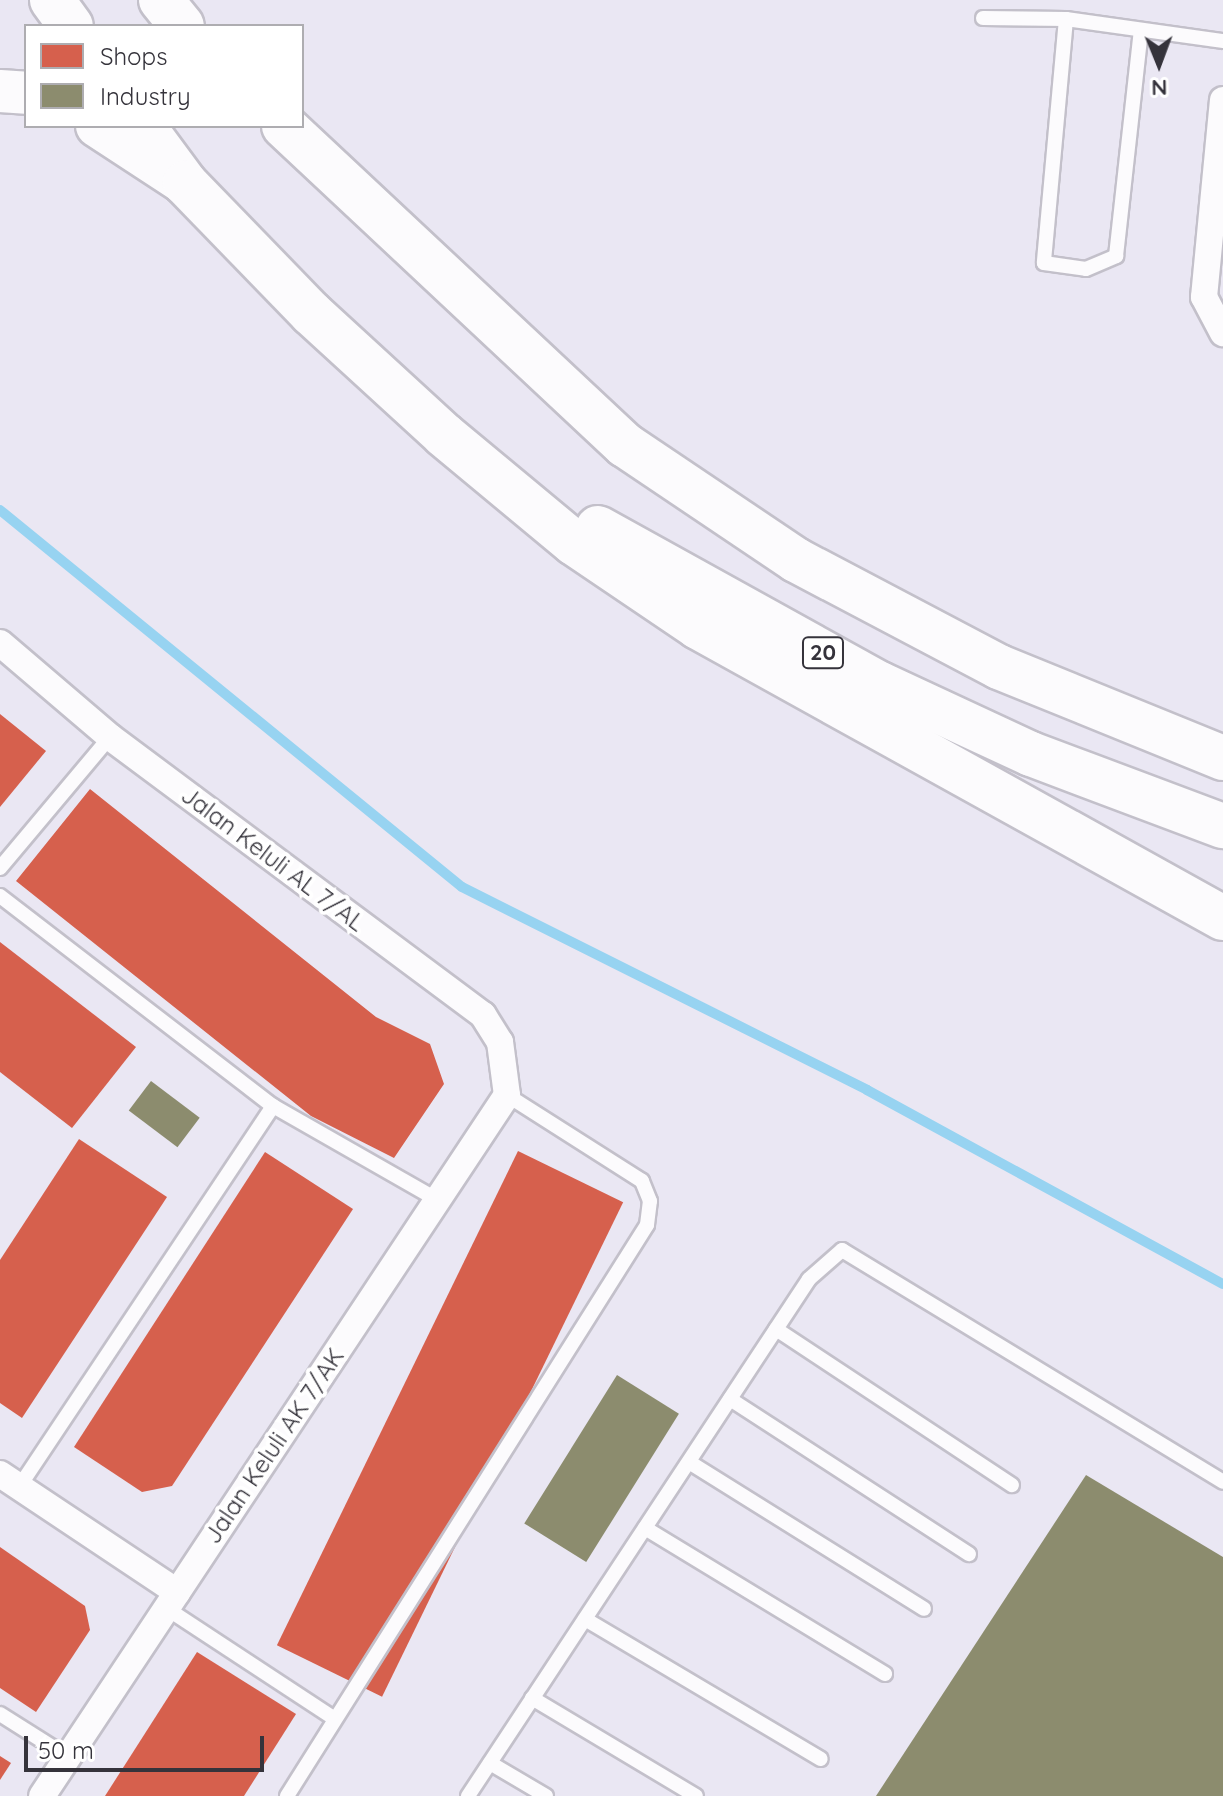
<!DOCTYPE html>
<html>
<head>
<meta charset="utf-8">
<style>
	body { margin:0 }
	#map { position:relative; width:1223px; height:1796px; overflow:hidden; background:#eae7f3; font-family:Quicksand,sans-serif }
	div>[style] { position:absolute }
	.shops>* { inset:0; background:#d6604d; transform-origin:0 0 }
	.industry>* { inset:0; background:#8c8c6e; transform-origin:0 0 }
	.stream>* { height:10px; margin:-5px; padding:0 5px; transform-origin:5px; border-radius:5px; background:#97d3f1 }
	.roads { filter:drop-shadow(2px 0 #c3c0ca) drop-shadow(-2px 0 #c3c0ca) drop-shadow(0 2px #c3c0ca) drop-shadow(0 -2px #c3c0ca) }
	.service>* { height:14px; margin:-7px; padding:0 7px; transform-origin:7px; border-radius:7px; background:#fcfbfd }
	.minor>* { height:26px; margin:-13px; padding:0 13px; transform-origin:13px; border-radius:13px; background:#fcfbfd }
	.primary>* { height:42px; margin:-21px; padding:0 21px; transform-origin:21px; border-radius:21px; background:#fcfbfd }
	.trunk>* { height:44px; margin:-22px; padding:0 22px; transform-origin:22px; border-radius:22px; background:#fcfbfd }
	.motorway>* { height:44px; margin:-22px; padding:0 22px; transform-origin:22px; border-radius:22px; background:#fcfbfd }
	span { translate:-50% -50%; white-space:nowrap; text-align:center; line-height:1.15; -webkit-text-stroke:8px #fff; paint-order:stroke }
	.shield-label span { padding:2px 6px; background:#fff; border:2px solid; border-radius:6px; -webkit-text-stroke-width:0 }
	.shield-label { font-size:22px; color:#35333b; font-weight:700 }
	.street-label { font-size:24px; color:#35333b }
	.legend { position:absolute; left:24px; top:24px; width:280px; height:104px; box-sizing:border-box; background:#fff; border:2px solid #aeadb1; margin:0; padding:10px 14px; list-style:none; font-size:24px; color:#35333b }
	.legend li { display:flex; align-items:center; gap:16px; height:40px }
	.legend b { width:40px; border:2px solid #aeadb1 }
	.north { position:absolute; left:1119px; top:24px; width:80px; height:80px; -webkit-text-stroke:6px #fff; paint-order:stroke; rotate:179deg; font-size:22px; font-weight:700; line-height:32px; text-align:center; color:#35333b }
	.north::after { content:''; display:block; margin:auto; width:28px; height:36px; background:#35333b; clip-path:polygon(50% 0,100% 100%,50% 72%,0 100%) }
	.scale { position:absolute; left:24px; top:1736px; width:240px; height:36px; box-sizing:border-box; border:4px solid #35333b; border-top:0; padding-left:10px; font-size:24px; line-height:28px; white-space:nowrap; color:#35333b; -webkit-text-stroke:6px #fff; paint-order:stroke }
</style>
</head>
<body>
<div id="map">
	<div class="shops">
		<div style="clip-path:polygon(0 714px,46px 751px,0 807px)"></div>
		<div style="clip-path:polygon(90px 789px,376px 1017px,430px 1044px,444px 1084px,394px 1158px,311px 1116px,16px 881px)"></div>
		<div style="clip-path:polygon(0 942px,136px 1047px,72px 1128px,0 1072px)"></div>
		<div style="clip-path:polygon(79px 1139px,167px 1197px,22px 1418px,0 1403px,0 1260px)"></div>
		<div style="left:518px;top:1151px;width:117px;height:550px;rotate:26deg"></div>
		<div style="clip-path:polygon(265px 1152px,353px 1209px,172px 1486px,142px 1492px,74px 1447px)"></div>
		<div style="clip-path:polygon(0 1547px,85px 1606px,90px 1630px,36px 1712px,0 1688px)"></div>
		<div style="clip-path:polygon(197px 1652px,296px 1714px,244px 1796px,105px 1796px)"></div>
		<div style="clip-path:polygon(0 1756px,11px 1763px,0 1780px)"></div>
	</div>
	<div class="industry">
		<div style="left:151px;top:1081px;width:61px;height:37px;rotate:37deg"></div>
		<div style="left:617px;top:1375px;width:73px;height:175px;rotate:32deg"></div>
		<div style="clip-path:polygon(1086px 1475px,1223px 1557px,1223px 1796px,876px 1796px)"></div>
	</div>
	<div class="stream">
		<div style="left:0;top:510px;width:596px;rotate:39.22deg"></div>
		<div style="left:462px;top:887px;width:453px;rotate:26.6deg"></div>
		<div style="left:867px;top:1090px;width:405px;rotate:28.6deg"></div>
	</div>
	<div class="roads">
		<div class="service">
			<div style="left:983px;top:18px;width:83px;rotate:0.7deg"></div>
			<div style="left:1066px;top:19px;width:159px;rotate:8deg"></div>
			<div style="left:1066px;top:19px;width:245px;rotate:95.2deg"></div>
			<div style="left:1044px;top:263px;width:42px;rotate:8.1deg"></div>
			<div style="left:1086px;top:269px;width:33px;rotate:-23deg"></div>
			<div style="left:1116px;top:256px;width:227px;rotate:-83.7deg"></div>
			<div style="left:0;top:868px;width:171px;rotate:-50deg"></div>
			<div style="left:0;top:896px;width:344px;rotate:37.6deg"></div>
			<div style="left:273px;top:1106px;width:190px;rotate:29.7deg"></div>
			<div style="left:776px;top:1329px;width:283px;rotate:33.5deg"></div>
			<div style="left:730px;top:1399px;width:285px;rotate:33deg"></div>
			<div style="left:689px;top:1462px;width:277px;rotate:32deg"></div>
			<div style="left:19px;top:1487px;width:458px;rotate:-56.3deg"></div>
			<div style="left:645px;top:1528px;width:281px;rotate:31.3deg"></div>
			<div style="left:166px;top:1608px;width:202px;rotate:33.3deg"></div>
			<div style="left:585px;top:1619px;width:274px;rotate:30.7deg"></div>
			<div style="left:532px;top:1698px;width:191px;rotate:30.9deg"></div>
			<div style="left:0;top:1714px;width:80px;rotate:32.3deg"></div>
			<div style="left:490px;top:1763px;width:65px;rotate:30.5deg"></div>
			<div style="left:287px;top:1796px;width:675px;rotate:-57.77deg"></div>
			<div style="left:647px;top:1225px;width:24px;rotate:-83deg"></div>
			<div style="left:650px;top:1201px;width:22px;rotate:-112deg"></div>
			<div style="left:642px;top:1181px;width:160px;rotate:-147.5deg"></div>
			<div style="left:468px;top:1796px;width:619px;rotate:-56.59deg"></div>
			<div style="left:809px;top:1279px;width:44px;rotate:-41.3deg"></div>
			<div style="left:842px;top:1250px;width:446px;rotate:31.3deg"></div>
		</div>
		<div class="minor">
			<div style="left:1223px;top:100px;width:198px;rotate:95.5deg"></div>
			<div style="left:1204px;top:297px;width:41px;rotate:62.2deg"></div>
			<div style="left:0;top:643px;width:145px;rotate:40.5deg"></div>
			<div style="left:110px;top:737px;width:465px;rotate:36.7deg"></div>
			<div style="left:483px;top:1015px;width:32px;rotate:58deg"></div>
			<div style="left:500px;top:1042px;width:53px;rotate:82.5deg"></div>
			<div style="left:507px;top:1095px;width:841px;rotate:123.56deg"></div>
			<div style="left:0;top:1474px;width:213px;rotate:33.7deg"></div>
		</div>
		<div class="primary">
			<div style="left:0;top:91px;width:26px;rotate:4deg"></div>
			<div style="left:97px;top:126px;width:100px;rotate:33.2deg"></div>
		</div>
		<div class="trunk">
			<div style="left:52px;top:0;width:32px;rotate:54deg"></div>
			<div style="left:161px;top:0;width:33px;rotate:51deg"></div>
			<div style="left:143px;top:126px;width:71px;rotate:53.6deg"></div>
			<div style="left:185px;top:183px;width:181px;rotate:45.9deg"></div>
			<div style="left:311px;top:313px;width:180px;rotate:42.5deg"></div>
			<div style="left:284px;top:126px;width:467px;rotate:43.1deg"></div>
		</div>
		<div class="motorway">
			<div style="left:444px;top:435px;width:169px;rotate:39.7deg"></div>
			<div style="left:574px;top:543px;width:150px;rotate:34.1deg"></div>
			<div style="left:698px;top:627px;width:600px;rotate:29deg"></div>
			<div style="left:625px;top:445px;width:206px;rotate:33.9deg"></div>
			<div style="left:796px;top:560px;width:229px;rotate:27.8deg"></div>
			<div style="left:999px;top:667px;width:242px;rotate:22.1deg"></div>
			<div style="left:598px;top:528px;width:322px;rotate:29deg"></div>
			<div style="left:880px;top:684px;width:166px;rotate:24.9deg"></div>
			<div style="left:1031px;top:754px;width:205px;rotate:20.6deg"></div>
		</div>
	</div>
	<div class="shield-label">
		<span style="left:823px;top:653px">20</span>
	</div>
	<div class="street-label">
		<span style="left:273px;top:859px;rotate:37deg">Jalan Keluli AL 7/AL</span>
		<span style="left:274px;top:1446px;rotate:-56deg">Jalan Keluli AK 7/AK</span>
	</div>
	<ul class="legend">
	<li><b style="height:22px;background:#d6604d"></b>Shops</li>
	<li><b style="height:22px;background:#8c8c6e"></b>Industry</li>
	</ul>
	<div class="north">N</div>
	<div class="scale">50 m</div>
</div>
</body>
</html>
